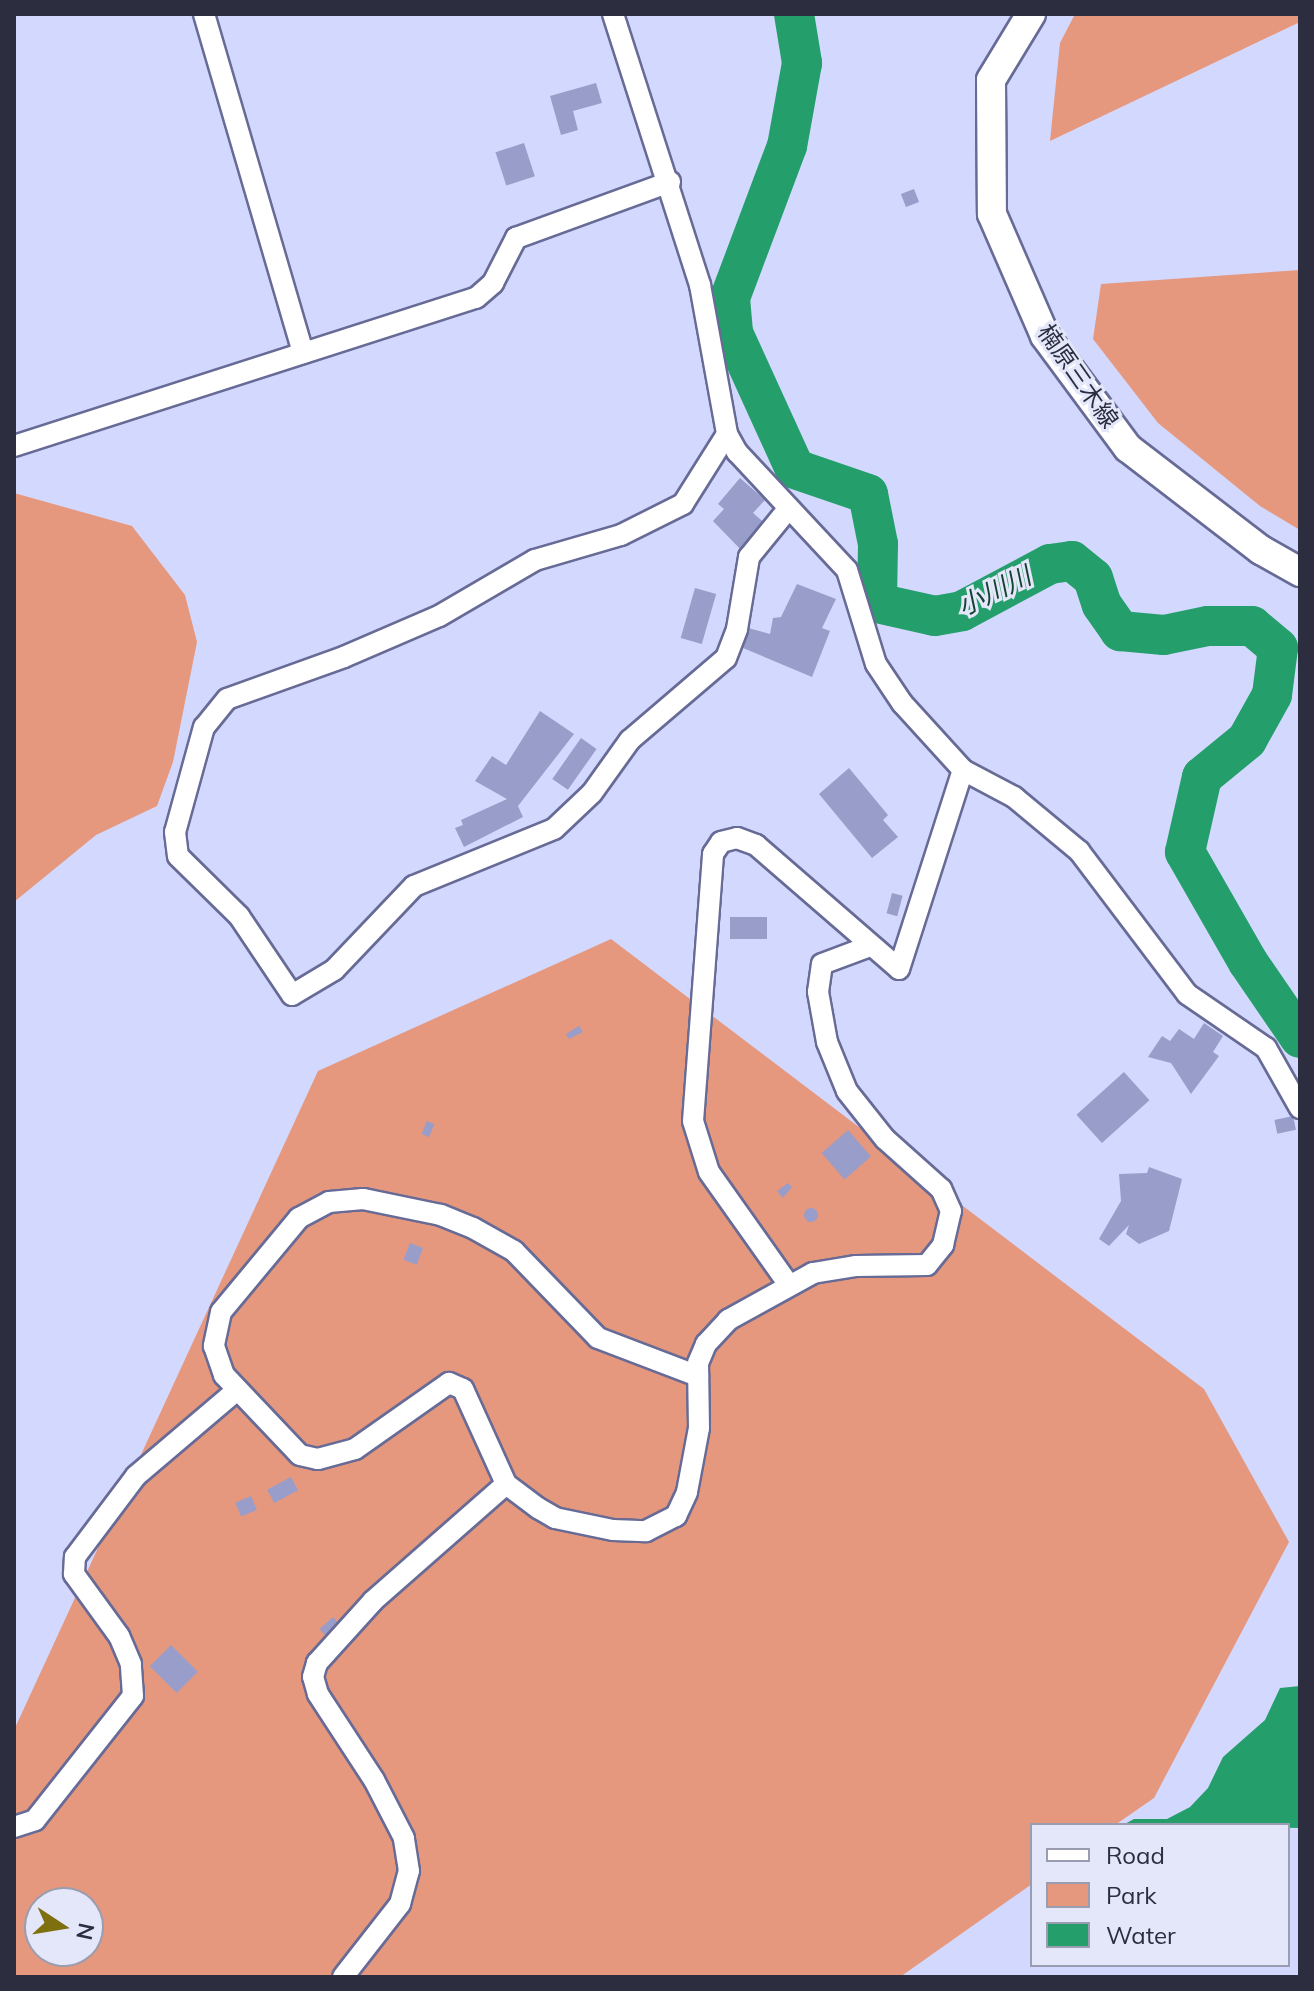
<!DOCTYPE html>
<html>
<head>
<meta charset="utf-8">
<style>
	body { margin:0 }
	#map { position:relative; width:1314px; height:1991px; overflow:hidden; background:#d3d8fe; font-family:Mulish,"Noto Sans JP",sans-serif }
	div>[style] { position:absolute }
	.green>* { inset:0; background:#e5987d }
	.water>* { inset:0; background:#249f6b }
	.river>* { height:40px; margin:-20px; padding:0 20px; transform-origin:20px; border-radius:20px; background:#249f6b }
	.building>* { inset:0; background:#989dca; transform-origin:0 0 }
	.round { border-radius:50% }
	.roads { filter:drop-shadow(2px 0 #676b96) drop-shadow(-2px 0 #676b96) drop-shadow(0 2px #676b96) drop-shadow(0 -2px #676b96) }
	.minor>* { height:20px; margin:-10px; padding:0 10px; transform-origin:10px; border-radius:10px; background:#fff }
	.secondary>* { height:28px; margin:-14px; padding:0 14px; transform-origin:14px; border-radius:14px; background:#fff }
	span { translate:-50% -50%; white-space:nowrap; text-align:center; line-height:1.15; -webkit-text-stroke:6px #e4e6fa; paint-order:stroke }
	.street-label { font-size:24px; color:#2c2e40 }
	.water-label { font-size:26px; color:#14432d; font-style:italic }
	.frame { position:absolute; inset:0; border:16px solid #2c2e40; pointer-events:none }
	.legend { position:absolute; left:1030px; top:1823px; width:260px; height:144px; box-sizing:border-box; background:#e4e6fa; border:2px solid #9a9cb0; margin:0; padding:10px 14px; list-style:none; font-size:24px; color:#2c2e40 }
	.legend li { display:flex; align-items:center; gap:16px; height:40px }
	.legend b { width:40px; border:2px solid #9a9cb0 }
	.north { position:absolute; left:24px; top:1887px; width:80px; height:80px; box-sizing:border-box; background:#e4e6fa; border:2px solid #9a9cb0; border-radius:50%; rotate:102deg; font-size:22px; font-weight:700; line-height:32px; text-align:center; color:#2c2e40 }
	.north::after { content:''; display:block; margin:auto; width:28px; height:36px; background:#7e700f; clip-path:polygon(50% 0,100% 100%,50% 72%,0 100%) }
</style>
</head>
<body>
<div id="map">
	<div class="green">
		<div style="clip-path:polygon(1075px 14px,1300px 14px,1300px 22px,1050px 141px,1060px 43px)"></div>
		<div style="clip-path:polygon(1300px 270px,1300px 530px,1260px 506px,1158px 423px,1093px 339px,1101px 284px)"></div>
		<div style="clip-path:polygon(14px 493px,132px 526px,185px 595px,197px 642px,173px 762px,157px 806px,96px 835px,14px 902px)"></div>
		<div style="clip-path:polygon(evenodd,611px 939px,1204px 1389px,1289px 1542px,1154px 1798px,1115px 1825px,1032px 1825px,1032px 1884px,900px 1977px,14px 1977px,14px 1730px,318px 1071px,611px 939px,40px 1903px,88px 1903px,88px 1951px,40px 1951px,40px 1903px)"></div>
	</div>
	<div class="water">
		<div style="clip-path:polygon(1300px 1686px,1300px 1828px,1123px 1825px,1134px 1819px,1167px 1819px,1190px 1807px,1208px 1788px,1223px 1757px,1265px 1720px,1280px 1688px)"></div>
	</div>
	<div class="river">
		<div style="left:794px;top:14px;width:50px;rotate:80.7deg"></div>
		<div style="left:802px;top:63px;width:84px;rotate:100.2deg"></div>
		<div style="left:787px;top:146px;width:162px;rotate:110.6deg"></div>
		<div style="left:730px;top:298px;width:35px;rotate:85deg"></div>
		<div style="left:733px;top:333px;width:149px;rotate:65.5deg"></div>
		<div style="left:795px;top:469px;width:77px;rotate:18.9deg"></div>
		<div style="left:868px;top:494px;width:51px;rotate:78.7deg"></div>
		<div style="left:878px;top:544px;width:59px;rotate:91deg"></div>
		<div style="left:877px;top:603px;width:59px;rotate:12.6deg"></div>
		<div style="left:935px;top:616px;width:27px;rotate:-10deg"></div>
		<div style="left:962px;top:611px;width:100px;rotate:-28.1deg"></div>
		<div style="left:1050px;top:564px;width:22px;rotate:-8deg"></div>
		<div style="left:1072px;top:561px;width:27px;rotate:39deg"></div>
		<div style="left:1093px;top:578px;width:28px;rotate:72deg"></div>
		<div style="left:1102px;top:605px;width:32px;rotate:55deg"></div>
		<div style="left:1120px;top:631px;width:44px;rotate:5.2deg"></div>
		<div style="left:1164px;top:635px;width:45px;rotate:-11.6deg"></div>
		<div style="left:1208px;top:626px;width:44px"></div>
		<div style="left:1252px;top:626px;width:34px;rotate:40deg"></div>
		<div style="left:1278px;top:648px;width:47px;rotate:97.3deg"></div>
		<div style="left:1272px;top:695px;width:51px;rotate:119.1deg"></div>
		<div style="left:1247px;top:740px;width:58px;rotate:140.6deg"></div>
		<div style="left:1202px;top:777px;width:77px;rotate:102.8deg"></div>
		<div style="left:1185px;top:852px;width:127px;rotate:60.2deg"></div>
		<div style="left:1248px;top:962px;width:92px;rotate:55.6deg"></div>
	</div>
	<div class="building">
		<div style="clip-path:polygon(596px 83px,602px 103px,573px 111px,578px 130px,561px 135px,550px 96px)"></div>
		<div style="left:524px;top:143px;width:35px;height:30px;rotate:72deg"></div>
		<div style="left:914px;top:189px;width:14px;height:14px;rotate:69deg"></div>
		<div style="clip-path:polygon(740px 478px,765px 500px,753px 513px,768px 526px,744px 553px,713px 521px,724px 509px,718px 504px)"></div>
		<div style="clip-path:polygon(797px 584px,836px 599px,822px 628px,830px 631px,812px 677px,743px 648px,748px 628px,770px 634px,773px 618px,781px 617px)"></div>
		<div style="left:695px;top:588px;width:22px;height:52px;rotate:16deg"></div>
		<div style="clip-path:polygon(540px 711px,574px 734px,518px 806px,523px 817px,464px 847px,455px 828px,463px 825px,461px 820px,507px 799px,516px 804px,475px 781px,492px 756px,506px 765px)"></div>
		<div style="left:581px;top:738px;width:19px;height:50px;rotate:35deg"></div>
		<div style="clip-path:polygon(849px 768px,888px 815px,883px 820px,898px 837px,872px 858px,819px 794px)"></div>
		<div style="left:892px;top:893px;width:11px;height:21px;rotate:15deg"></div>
		<div style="left:730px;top:917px;width:37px;height:22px"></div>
		<div style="clip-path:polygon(1204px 1023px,1223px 1036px,1213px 1052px,1219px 1056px,1191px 1094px,1171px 1063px,1148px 1057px,1162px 1036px,1170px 1041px,1179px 1029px,1194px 1039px)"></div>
		<div style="clip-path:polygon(579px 1026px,583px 1032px,569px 1039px,566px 1034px)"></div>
		<div style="left:1124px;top:1072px;width:38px;height:64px;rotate:48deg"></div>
		<div style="left:1293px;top:1116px;width:14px;height:19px;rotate:78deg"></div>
		<div style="left:427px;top:1121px;width:8px;height:14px;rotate:23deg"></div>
		<div style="left:848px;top:1130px;width:35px;height:35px;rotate:49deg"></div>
		<div style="clip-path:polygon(1149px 1167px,1182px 1179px,1169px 1231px,1139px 1244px,1126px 1234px,1129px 1225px,1109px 1246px,1099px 1239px,1121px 1201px,1119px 1174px,1147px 1173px)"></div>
		<div style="clip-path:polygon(788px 1183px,792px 1187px,783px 1198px,777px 1191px)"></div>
		<div class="round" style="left:804px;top:1208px;width:14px;height:14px"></div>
		<div style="left:410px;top:1243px;width:14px;height:18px;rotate:21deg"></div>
		<div style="left:291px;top:1477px;width:15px;height:27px;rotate:62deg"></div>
		<div style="left:251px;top:1496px;width:15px;height:17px;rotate:67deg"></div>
		<div style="left:333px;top:1617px;width:12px;height:18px;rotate:48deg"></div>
		<div style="left:171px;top:1645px;width:38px;height:30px;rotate:45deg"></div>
	</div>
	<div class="roads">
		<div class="minor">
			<div style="left:204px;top:14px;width:353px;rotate:73.7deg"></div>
			<div style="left:613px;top:14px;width:285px;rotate:72.2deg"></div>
			<div style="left:700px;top:285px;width:151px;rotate:79.7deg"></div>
			<div style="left:727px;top:434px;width:21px;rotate:61deg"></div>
			<div style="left:737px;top:452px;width:161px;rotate:47deg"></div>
			<div style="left:847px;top:570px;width:98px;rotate:72.9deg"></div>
			<div style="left:876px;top:664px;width:47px;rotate:56.3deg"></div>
			<div style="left:902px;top:703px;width:91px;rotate:47.7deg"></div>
			<div style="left:963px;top:770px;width:58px;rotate:27.9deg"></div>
			<div style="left:1014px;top:797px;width:85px;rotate:39.7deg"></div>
			<div style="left:1079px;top:851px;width:179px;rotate:52.9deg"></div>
			<div style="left:1187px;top:994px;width:96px;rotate:34.4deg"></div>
			<div style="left:1266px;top:1048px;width:69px;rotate:60.5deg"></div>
			<div style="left:727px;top:434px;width:83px;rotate:122.2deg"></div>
			<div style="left:683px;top:504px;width:69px;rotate:153.4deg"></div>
			<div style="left:621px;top:535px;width:90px;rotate:163.8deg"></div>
			<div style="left:535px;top:560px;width:111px;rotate:149.7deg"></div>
			<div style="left:439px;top:616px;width:103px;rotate:156.7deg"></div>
			<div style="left:344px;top:657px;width:124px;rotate:160.3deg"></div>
			<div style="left:227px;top:699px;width:36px;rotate:129deg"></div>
			<div style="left:204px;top:727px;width:109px;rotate:105.4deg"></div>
			<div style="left:175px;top:832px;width:24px;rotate:83deg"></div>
			<div style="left:178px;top:856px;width:86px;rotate:44.5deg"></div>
			<div style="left:239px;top:916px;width:95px;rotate:56.1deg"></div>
			<div style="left:292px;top:995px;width:49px;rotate:-30.8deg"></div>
			<div style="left:334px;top:970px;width:116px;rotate:-46.4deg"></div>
			<div style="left:414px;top:886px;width:151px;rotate:-22.2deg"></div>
			<div style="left:554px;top:829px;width:52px;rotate:-43.5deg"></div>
			<div style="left:592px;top:793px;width:65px;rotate:-54.4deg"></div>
			<div style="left:630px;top:740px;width:126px;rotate:-40.5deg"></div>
			<div style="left:726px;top:658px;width:31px;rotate:-69deg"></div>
			<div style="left:737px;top:629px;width:73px;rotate:-80.5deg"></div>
			<div style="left:749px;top:557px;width:63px;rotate:-50.8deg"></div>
			<div style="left:14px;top:446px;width:485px;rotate:-17.8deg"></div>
			<div style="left:476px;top:298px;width:23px;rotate:-41deg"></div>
			<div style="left:493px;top:283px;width:51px;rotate:-62.9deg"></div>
			<div style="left:516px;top:238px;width:164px;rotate:-20deg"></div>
			<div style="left:789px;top:1285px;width:138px;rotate:-125.3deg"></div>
			<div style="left:709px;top:1172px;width:53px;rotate:-107.4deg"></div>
			<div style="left:693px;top:1121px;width:268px;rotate:-85.7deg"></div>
			<div style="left:713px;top:854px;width:14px;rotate:-56deg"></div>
			<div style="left:721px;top:842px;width:16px;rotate:-14deg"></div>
			<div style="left:737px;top:838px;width:20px;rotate:20deg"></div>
			<div style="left:756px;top:845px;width:189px;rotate:40.9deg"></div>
			<div style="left:899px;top:969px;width:209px;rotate:-72.2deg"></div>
			<div style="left:698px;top:1376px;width:107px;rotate:-159.2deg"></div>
			<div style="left:598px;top:1338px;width:121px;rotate:-134deg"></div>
			<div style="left:514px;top:1251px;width:47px;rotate:-150.7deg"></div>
			<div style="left:473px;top:1228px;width:35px;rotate:-158deg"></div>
			<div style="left:441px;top:1215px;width:80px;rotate:-168.4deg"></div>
			<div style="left:363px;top:1199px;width:34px;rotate:175deg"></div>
			<div style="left:329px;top:1202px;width:34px;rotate:152deg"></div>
			<div style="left:299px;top:1218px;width:122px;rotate:129.7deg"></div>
			<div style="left:221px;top:1312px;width:35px;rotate:102deg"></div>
			<div style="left:214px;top:1346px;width:31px;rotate:71deg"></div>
			<div style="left:224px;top:1375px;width:110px;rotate:46.5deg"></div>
			<div style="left:300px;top:1455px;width:18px;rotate:13deg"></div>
			<div style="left:318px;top:1459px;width:38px;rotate:-15deg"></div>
			<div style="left:355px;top:1449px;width:115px;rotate:-35.1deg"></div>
			<div style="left:449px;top:1383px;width:15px;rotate:23deg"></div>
			<div style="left:463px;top:1389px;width:104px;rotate:65.6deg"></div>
			<div style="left:506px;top:1484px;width:40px;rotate:37deg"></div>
			<div style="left:538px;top:1508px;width:20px;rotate:30deg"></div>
			<div style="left:555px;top:1518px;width:59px;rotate:11.7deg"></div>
			<div style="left:613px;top:1530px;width:33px;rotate:2deg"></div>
			<div style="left:646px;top:1531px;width:34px;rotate:-27deg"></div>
			<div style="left:676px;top:1516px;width:26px;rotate:-65deg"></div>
			<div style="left:687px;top:1492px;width:65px;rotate:-79.4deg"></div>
			<div style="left:699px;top:1428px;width:65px;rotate:-90.9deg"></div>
			<div style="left:698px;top:1363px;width:21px;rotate:-67deg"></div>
			<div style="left:706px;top:1344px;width:33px;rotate:-47deg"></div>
			<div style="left:728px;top:1320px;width:97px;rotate:-28.9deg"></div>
			<div style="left:813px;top:1273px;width:44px;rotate:-9.2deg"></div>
			<div style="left:856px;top:1266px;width:71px;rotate:-0.8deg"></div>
			<div style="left:927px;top:1265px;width:26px;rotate:-51deg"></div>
			<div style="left:943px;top:1245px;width:35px;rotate:-77deg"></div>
			<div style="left:951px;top:1211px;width:24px;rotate:-114deg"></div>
			<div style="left:941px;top:1189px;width:75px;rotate:-138.2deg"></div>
			<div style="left:885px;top:1139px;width:61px;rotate:-128.4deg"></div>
			<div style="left:847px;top:1091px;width:53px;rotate:-112.2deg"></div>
			<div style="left:827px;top:1042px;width:51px;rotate:-100.2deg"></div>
			<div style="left:818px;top:992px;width:28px;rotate:-82deg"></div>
			<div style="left:822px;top:964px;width:51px;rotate:-20.6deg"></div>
			<div style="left:14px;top:1827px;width:22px;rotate:-18deg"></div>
			<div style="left:35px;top:1820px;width:158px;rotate:-51.7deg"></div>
			<div style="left:133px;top:1696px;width:32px;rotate:-94deg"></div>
			<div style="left:131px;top:1664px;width:30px;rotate:-113deg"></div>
			<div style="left:119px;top:1636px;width:77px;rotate:-126deg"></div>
			<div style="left:74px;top:1574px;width:17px;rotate:-87deg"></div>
			<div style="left:75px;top:1557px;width:101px;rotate:-53deg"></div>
			<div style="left:136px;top:1476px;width:133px;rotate:-40.4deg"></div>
			<div style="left:343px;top:1977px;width:93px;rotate:-52deg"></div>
			<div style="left:400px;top:1904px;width:34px;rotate:-75deg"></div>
			<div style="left:409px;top:1871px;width:33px;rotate:-99deg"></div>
			<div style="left:404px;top:1838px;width:65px;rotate:-117.3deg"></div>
			<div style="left:374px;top:1780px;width:103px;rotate:-123.1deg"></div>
			<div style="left:318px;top:1694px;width:18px;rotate:-106deg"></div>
			<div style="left:313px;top:1677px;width:15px;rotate:-74deg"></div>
			<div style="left:317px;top:1663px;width:84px;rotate:-47.9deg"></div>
			<div style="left:373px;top:1601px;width:177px;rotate:-41.3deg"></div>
		</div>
		<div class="secondary">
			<div style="left:1031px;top:14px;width:77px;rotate:121.2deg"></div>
			<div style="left:991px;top:80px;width:134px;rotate:89.6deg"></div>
			<div style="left:992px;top:214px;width:133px;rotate:66.5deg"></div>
			<div style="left:1045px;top:336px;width:139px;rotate:53.5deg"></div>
			<div style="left:1128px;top:448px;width:168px;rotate:37.5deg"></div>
			<div style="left:1261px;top:550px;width:45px;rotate:29.4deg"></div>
		</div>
	</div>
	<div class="street-label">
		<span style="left:1078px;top:376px;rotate:55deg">楠原三木線</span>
	</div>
	<div class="water-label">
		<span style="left:994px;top:591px;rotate:-26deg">小川川</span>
	</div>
	<div class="frame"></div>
	<ul class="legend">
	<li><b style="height:10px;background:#fff"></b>Road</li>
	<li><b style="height:22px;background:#e5987d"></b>Park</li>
	<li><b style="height:22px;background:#249f6b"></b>Water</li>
	</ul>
	<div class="north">N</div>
</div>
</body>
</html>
